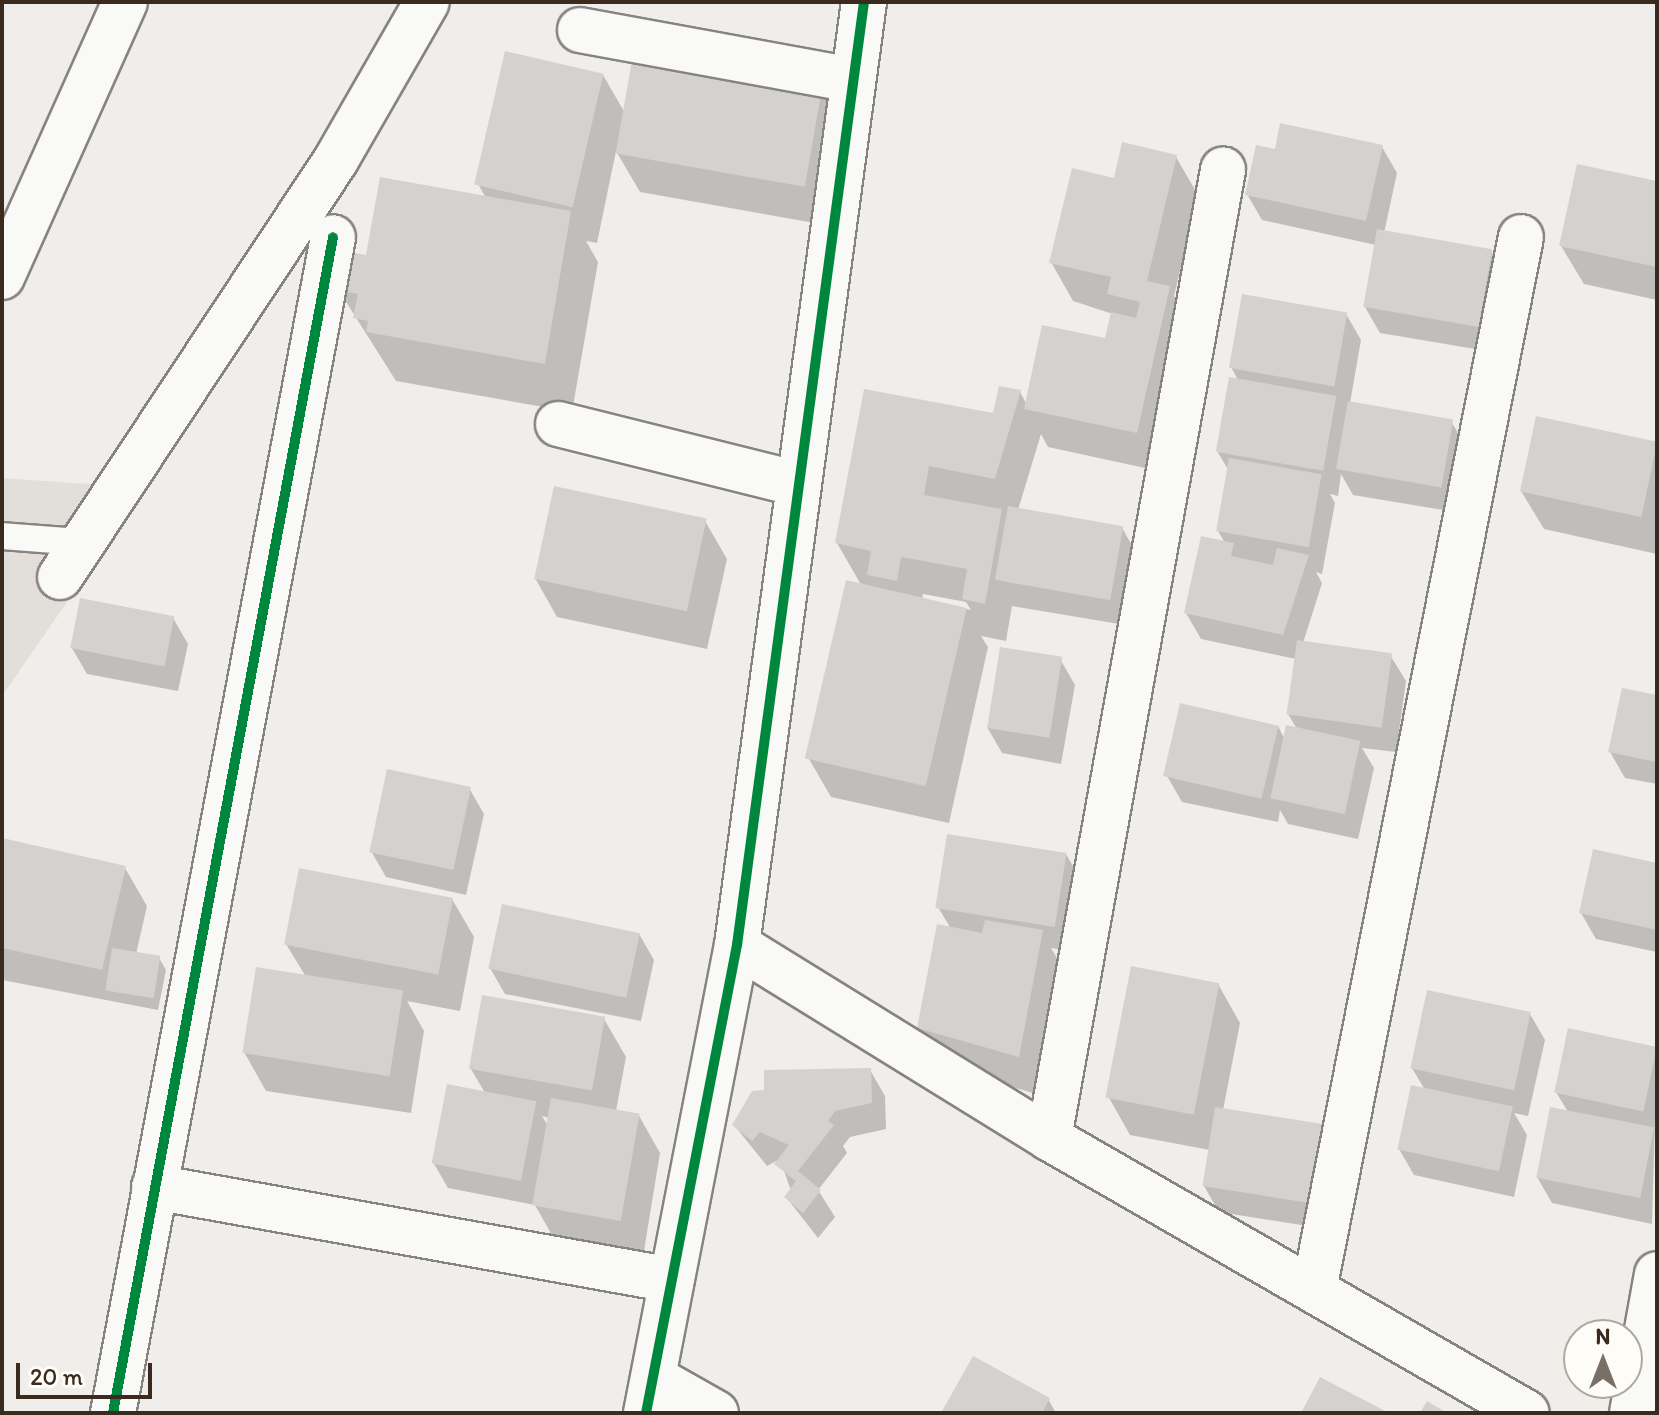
<!DOCTYPE html>
<html>
<head>
<meta charset="utf-8">
<style>
	body { margin:0 }
	#map { position:relative; width:1659px; height:1415px; overflow:hidden; background:#f0eeeb; font-family:Itim,sans-serif }
	div>[style] { position:absolute }
	.green>* { inset:0; background:#e2dfda }
	.shadow>* { inset:0; background:#0003 }
	.building>* { inset:0; background:#d4d2cf; transform-origin:0 0 }
	.roads { filter:drop-shadow(2px 0 #88837f) drop-shadow(-2px 0 #88837f) drop-shadow(0 2px #88837f) drop-shadow(0 -2px #88837f) }
	.service>* { height:26px; margin:-13px; padding:0 13px; transform-origin:13px; border-radius:13px; background:#f9f9f7 }
	.minor>* { height:44px; margin:-22px; padding:0 22px; transform-origin:22px; border-radius:22px; background:#f9f9f7 }
	.cycleway>* { height:10px; margin:-5px; padding:0 5px; transform-origin:5px; border-radius:5px; background:#00873e }
	span { translate:-50% -50%; white-space:nowrap; text-align:center; line-height:1.15; -webkit-text-stroke:8px #fdfcf7; paint-order:stroke }
	.frame { position:absolute; inset:0; border:4px solid #3b2a1e; pointer-events:none }
	.north { position:absolute; left:1563px; top:1319px; width:80px; height:80px; box-sizing:border-box; background:#fdfcf7; border:2px solid #afa8a0; border-radius:50%; rotate:0deg; font-size:22px; font-weight:700; line-height:32px; text-align:center; color:#3b2a1e }
	.north::after { content:''; display:block; margin:auto; width:28px; height:36px; background:#7a6f66; clip-path:polygon(50% 0,100% 100%,50% 72%,0 100%) }
	.scale { position:absolute; left:16px; top:1363px; width:136px; height:36px; box-sizing:border-box; border:4px solid #3b2a1e; border-top:0; padding-left:10px; font-size:24px; line-height:28px; white-space:nowrap; color:#3b2a1e; -webkit-text-stroke:6px #fdfcf7; paint-order:stroke }
</style>
</head>
<body>
<div id="map">
	<div class="green">
		<div style="clip-path:polygon(2px 478px,146px 488px,2px 696px)"></div>
	</div>
	<div class="shadow">
		<div style="clip-path:polygon(603px 75px,625px 113px,821px 90px,843px 128px,826px 225px,640px 192px,616px 151px,597px 243px,586px 241px,598px 262px,572px 412px,396px 381px,338px 289px,368px 257px,486px 198px,478px 184px)"></div>
		<div style="clip-path:polygon(1382px 147px,1397px 173px,1384px 233px,1491px 251px,1506px 277px,1493px 352px,1380px 333px,1365px 307px,1376px 245px,1262px 220px,1247px 194px)"></div>
		<div style="clip-path:polygon(evenodd,1176px 157px,1198px 195px,1174px 296px,1191px 326px,1159px 471px,1048px 447px,1041px 434px,1018px 510px,1122px 528px,1137px 554px,1125px 625px,1012px 606px,1006px 641px,981px 636px,988px 647px,949px 823px,831px 797px,809px 759px,877px 589px,860px 583px,837px 543px,866px 391px,995px 415px,1020px 392px,1027px 405px,1106px 341px,1122px 317px,1073px 301px,1051px 262px,1115px 180px,1176px 157px,923px 594px,966px 602px,971px 610px,922px 599px,923px 594px)"></div>
		<div style="clip-path:polygon(1657px 183px,1657px 300px,1584px 284px,1561px 246px)"></div>
		<div style="clip-path:polygon(1346px 314px,1361px 340px,1350px 403px,1451px 421px,1466px 447px,1455px 512px,1353px 495px,1341px 474px,1338px 496px,1330px 494px,1335px 503px,1322px 574px,1316px 572px,1322px 583px,1303px 643px,1390px 655px,1406px 681px,1396px 752px,1362px 748px,1374px 768px,1358px 839px,1288px 824px,1280px 810px,1278px 822px,1182px 802px,1167px 776px,1278px 726px,1285px 740px,1297px 729px,1288px 714px,1296px 659px,1201px 639px,1186px 613px,1225px 543px,1218px 531px,1229px 471px,1217px 451px,1238px 380px,1231px 367px)"></div>
		<div style="clip-path:polygon(1657px 444px,1657px 554px,1544px 529px,1521px 491px)"></div>
		<div style="clip-path:polygon(705px 521px,727px 559px,707px 649px,557px 617px,535px 578px)"></div>
		<div style="clip-path:polygon(173px 618px,188px 644px,178px 691px,87px 674px,72px 648px)"></div>
		<div style="clip-path:polygon(1060px 659px,1075px 685px,1061px 764px,1002px 753px,987px 727px)"></div>
		<div style="clip-path:polygon(1657px 697px,1657px 784px,1625px 778px,1610px 752px)"></div>
		<div style="clip-path:polygon(469px 788px,484px 814px,466px 895px,386px 877px,371px 851px)"></div>
		<div style="clip-path:polygon(2px 840px,125px 868px,147px 906px,136px 954px,159px 958px,166px 970px,158px 1010px,2px 980px)"></div>
		<div style="clip-path:polygon(1066px 854px,1081px 880px,1070px 951px,1051px 948px,1064px 970px,1040px 1095px,941px 1066px,919px 1028px,951px 929px,938px 907px)"></div>
		<div style="clip-path:polygon(1657px 865px,1657px 952px,1596px 939px,1581px 913px)"></div>
		<div style="clip-path:polygon(452px 899px,474px 937px,460px 1011px,407px 1001px,424px 1031px,411px 1113px,266px 1091px,244px 1052px,306px 977px,286px 944px)"></div>
		<div style="clip-path:polygon(639px 934px,654px 960px,641px 1021px,505px 994px,490px 968px)"></div>
		<div style="clip-path:polygon(1218px 984px,1240px 1023px,1223px 1110px,1324px 1127px,1326px 1229px,1219px 1212px,1204px 1186px,1210px 1150px,1130px 1135px,1108px 1096px)"></div>
		<div style="clip-path:polygon(1530px 1014px,1545px 1040px,1528px 1116px,1514px 1113px,1527px 1135px,1514px 1197px,1414px 1175px,1399px 1149px,1425px 1090px,1412px 1068px)"></div>
		<div style="clip-path:polygon(evenodd,604px 1019px,626px 1057px,616px 1111px,638px 1114px,660px 1153px,643px 1257px,557px 1244px,535px 1205px,448px 1188px,433px 1162px,485px 1093px,471px 1069px,604px 1019px,542px 1116px,549px 1118px,548px 1126px,542px 1116px)"></div>
		<div style="clip-path:polygon(1570px 1030px,1657px 1049px,1652px 1224px,1552px 1203px,1537px 1177px,1568px 1112px,1556px 1092px)"></div>
		<div style="clip-path:polygon(870px 1070px,885px 1096px,886px 1129px,850px 1137px,843px 1146px,847px 1153px,818px 1190px,835px 1217px,818px 1238px,786px 1197px,791px 1191px,780px 1159px,767px 1166px,734px 1125px)"></div>
		<div style="clip-path:polygon(1048px 1399px,1056px 1413px,944px 1413px)"></div>
	</div>
	<div class="building">
		<div style="left:505px;top:51px;width:101px;height:137px;rotate:13deg"></div>
		<div style="left:633px;top:55px;width:192px;height:100px;rotate:10deg"></div>
		<div style="clip-path:polygon(1280px 123px,1383px 145px,1366px 221px,1245px 195px,1256px 145px,1275px 149px)"></div>
		<div style="clip-path:polygon(1122px 142px,1177px 155px,1147px 281px,1170px 286px,1137px 433px,1024px 409px,1042px 325px,1105px 338px,1111px 312px,1136px 318px,1140px 302px,1107px 294px,1111px 277px,1049px 263px,1072px 168px,1114px 178px)"></div>
		<div style="clip-path:polygon(1577px 164px,1657px 181px,1657px 267px,1559px 246px)"></div>
		<div style="clip-path:polygon(380px 177px,571px 211px,545px 364px,366px 332px,368px 321px,353px 318px,358px 294px,336px 290px,343px 251px,366px 255px)"></div>
		<div style="left:1377px;top:229px;width:117px;height:79px;rotate:10deg"></div>
		<div style="left:1242px;top:294px;width:107px;height:75px;rotate:10deg"></div>
		<div style="left:1229px;top:377px;width:109px;height:76px;rotate:10deg"></div>
		<div style="clip-path:polygon(999px 386px,1021px 390px,995px 479px,929px 466px,924px 495px,1002px 509px,985px 604px,962px 599px,967px 569px,901px 557px,897px 581px,867px 575px,871px 551px,835px 543px,864px 389px,993px 413px)"></div>
		<div style="left:1348px;top:401px;width:107px;height:69px;rotate:10deg"></div>
		<div style="left:1536px;top:416px;width:124px;height:77px;rotate:12deg"></div>
		<div style="left:1229px;top:458px;width:94px;height:74px;rotate:10deg"></div>
		<div style="left:554px;top:486px;width:156px;height:95px;rotate:12deg"></div>
		<div style="left:1008px;top:506px;width:117px;height:75px;rotate:10deg"></div>
		<div style="clip-path:polygon(1201px 536px,1234px 543px,1231px 556px,1273px 565px,1277px 548px,1309px 555px,1283px 635px,1184px 613px)"></div>
		<div style="left:846px;top:580px;width:124px;height:183px;rotate:13deg"></div>
		<div style="left:80px;top:598px;width:96px;height:51px;rotate:11deg"></div>
		<div style="left:1297px;top:640px;width:96px;height:75px;rotate:8deg"></div>
		<div style="left:1000px;top:647px;width:63px;height:82px;rotate:9deg"></div>
		<div style="clip-path:polygon(1622px 688px,1657px 695px,1657px 762px,1608px 752px)"></div>
		<div style="left:1180px;top:703px;width:101px;height:75px;rotate:13deg"></div>
		<div style="left:1286px;top:725px;width:76px;height:75px;rotate:12deg"></div>
		<div style="left:387px;top:769px;width:86px;height:85px;rotate:12deg"></div>
		<div style="left:947px;top:834px;width:121px;height:75px;rotate:9deg"></div>
		<div style="clip-path:polygon(2px 838px,126px 866px,102px 970px,2px 948px)"></div>
		<div style="clip-path:polygon(1593px 849px,1657px 863px,1657px 930px,1579px 913px)"></div>
		<div style="left:299px;top:868px;width:157px;height:78px;rotate:11deg"></div>
		<div style="left:502px;top:904px;width:141px;height:66px;rotate:12deg"></div>
		<div style="clip-path:polygon(985px 920px,1043px 930px,1019px 1057px,917px 1028px,937px 924px,982px 933px)"></div>
		<div style="left:112px;top:948px;width:49px;height:43px;rotate:9deg"></div>
		<div style="left:1131px;top:966px;width:90px;height:134px;rotate:11deg"></div>
		<div style="left:256px;top:967px;width:149px;height:87px;rotate:9deg"></div>
		<div style="left:1427px;top:990px;width:106px;height:80px;rotate:12deg"></div>
		<div style="left:482px;top:995px;width:125px;height:75px;rotate:10deg"></div>
		<div style="left:1568px;top:1028px;width:91px;height:66px;rotate:12deg"></div>
		<div style="clip-path:polygon(871px 1068px,872px 1103px,835px 1111px,828px 1121px,834px 1125px,798px 1171px,821px 1190px,803px 1213px,784px 1197px,796px 1181px,774px 1164px,789px 1145px,760px 1132px,752px 1141px,732px 1125px,752px 1091px,764px 1090px,764px 1070px)"></div>
		<div style="left:447px;top:1084px;width:91px;height:81px;rotate:11deg"></div>
		<div style="left:1411px;top:1085px;width:104px;height:66px;rotate:12deg"></div>
		<div style="left:551px;top:1098px;width:90px;height:109px;rotate:10deg"></div>
		<div style="left:1215px;top:1107px;width:111px;height:80px;rotate:9deg"></div>
		<div style="left:1550px;top:1107px;width:106px;height:72px;rotate:11deg"></div>
		<div style="clip-path:polygon(973px 1356px,1050px 1398px,1042px 1413px,941px 1413px)"></div>
		<div style="clip-path:polygon(1320px 1377px,1389px 1413px,1301px 1413px)"></div>
		<div style="clip-path:polygon(1427px 1401px,1447px 1413px,1420px 1413px)"></div>
	</div>
	<div class="roads">
		<div class="service">
			<div style="left:2px;top:536px;width:78px;rotate:4.4deg"></div>
		</div>
		<div class="minor">
			<div style="left:580px;top:30px;width:277px;rotate:10.4deg"></div>
			<div style="left:2px;top:277px;width:301px;rotate:-65.9deg"></div>
			<div style="left:558px;top:424px;width:247px;rotate:14deg"></div>
			<div style="left:60px;top:577px;width:500px;rotate:-56.5deg"></div>
			<div style="left:336px;top:160px;width:182px;rotate:-60.1deg"></div>
			<div style="left:737px;top:945px;width:367px;rotate:31.7deg"></div>
			<div style="left:1049px;top:1138px;width:551px;rotate:29.91deg"></div>
			<div style="left:1049px;top:1138px;width:984px;rotate:-79.81deg"></div>
			<div style="left:154px;top:1187px;width:526px;rotate:10.18deg"></div>
			<div style="left:1314px;top:1290px;width:1073px;rotate:-78.88deg"></div>
			<div style="left:654px;top:1378px;width:71px;rotate:29.4deg"></div>
			<div style="left:113px;top:1413px;width:1196px;rotate:-79.4deg"></div>
			<div style="left:646px;top:1413px;width:477px;rotate:-79deg"></div>
			<div style="left:737px;top:945px;width:952px;rotate:-82.33deg"></div>
			<div style="left:1632px;top:1413px;width:141px;rotate:-79.8deg"></div>
		</div>
	</div>
	<div class="cycleway">
		<div style="left:113px;top:1413px;width:1196px;rotate:-79.4deg"></div>
		<div style="left:646px;top:1413px;width:477px;rotate:-79deg"></div>
		<div style="left:737px;top:945px;width:952px;rotate:-82.33deg"></div>
	</div>
	<div class="frame"></div>
	<div class="north">N</div>
	<div class="scale">20 m</div>
</div>
</body>
</html>
